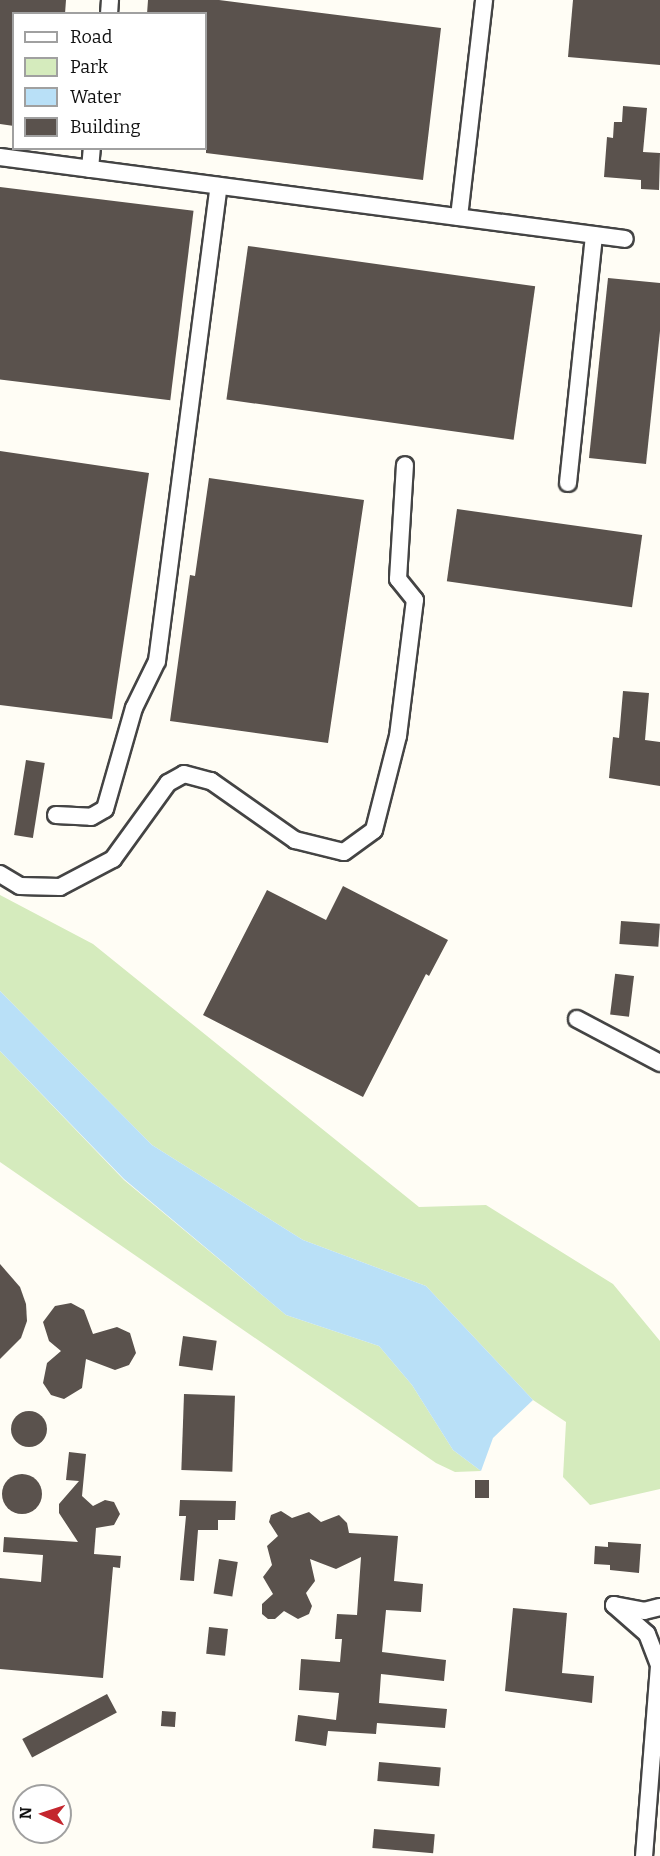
<!DOCTYPE html>
<html>
<head>
<meta charset="utf-8">
<style>
	body { margin:0 }
	#map { position:relative; width:660px; height:1856px; overflow:hidden; background:#fffdf5; font-family:Bitter,serif }
	div>[style] { position:absolute }
	.green>* { inset:0; background:#d5ebbd }
	.water>* { inset:0; background:#b9e0f7 }
	.building>* { inset:0; background:#5a524d; transform-origin:0 0 }
	.round { border-radius:50% }
	.roads { filter:drop-shadow(2px 0 #444) drop-shadow(-2px 0 #444) drop-shadow(0 2px #444) drop-shadow(0 -2px #444) }
	.minor>* { height:16px; margin:-8px; padding:0 8px; transform-origin:8px; border-radius:8px; background:#fff }
	span { translate:-50% -50%; white-space:nowrap; text-align:center; line-height:1.15; -webkit-text-stroke:6px #fff; paint-order:stroke }
	.legend { position:absolute; left:12px; top:12px; width:195px; height:138px; box-sizing:border-box; background:#fff; border:2px solid #a0a0a0; margin:0; padding:8px 10px; list-style:none; font-size:18px; color:#111 }
	.legend li { display:flex; align-items:center; gap:12px; height:30px }
	.legend b { width:30px; border:2px solid #a0a0a0 }
	.north { position:absolute; left:12px; top:1784px; width:60px; height:60px; box-sizing:border-box; background:#fff; border:2px solid #a0a0a0; border-radius:50%; rotate:273deg; font-size:16px; font-weight:700; line-height:24px; text-align:center; color:#111 }
	.north::after { content:''; display:block; margin:auto; width:21px; height:27px; background:#c4262e; clip-path:polygon(50% 0,100% 100%,50% 72%,0 100%) }
</style>
</head>
<body>
<div id="map">
	<div class="green">
		<div style="clip-path:polygon(0 895px,93px 944px,419px 1207px,486px 1205px,613px 1284px,660px 1341px,660px 1489px,590px 1505px,563px 1477px,566px 1422px,533px 1400px,426px 1286px,303px 1240px,152px 1145px,0 991px)"></div>
		<div style="clip-path:polygon(0 1051px,124px 1180px,286px 1315px,379px 1346px,412px 1385px,453px 1450px,481px 1471px,455px 1472px,436px 1463px,0 1162px)"></div>
	</div>
	<div class="water">
		<div style="clip-path:polygon(0 991px,152px 1145px,303px 1240px,426px 1286px,533px 1400px,493px 1438px,481px 1471px,453px 1450px,412px 1385px,379px 1346px,286px 1315px,124px 1179px,0 1051px)"></div>
	</div>
	<div class="building">
		<div style="clip-path:polygon(0 0,66px 0,65px 14px,14px 14px,14px 126px,0 124px)"></div>
		<div style="clip-path:polygon(148px 0,219px 0,441px 28px,423px 180px,206px 153px,206px 14px,147px 14px)"></div>
		<div style="clip-path:polygon(573px 0,660px 0,660px 65px,568px 57px)"></div>
		<div style="clip-path:polygon(623px 106px,647px 108px,643px 152px,660px 153px,659px 190px,641px 189px,641px 180px,604px 177px,607px 137px,613px 138px,614px 122px,622px 122px)"></div>
		<div style="left:0;top:187px;width:195px;height:191px;rotate:7deg"></div>
		<div style="left:248px;top:246px;width:290px;height:155px;rotate:8deg"></div>
		<div style="clip-path:polygon(608px 278px,660px 283px,660px 331px,646px 464px,589px 458px)"></div>
		<div style="clip-path:polygon(0 451px,149px 473px,112px 719px,0 705px)"></div>
		<div style="clip-path:polygon(209px 478px,364px 500px,328px 743px,170px 721px,190px 575px,195px 576px)"></div>
		<div style="left:457px;top:509px;width:187px;height:73px;rotate:8deg"></div>
		<div style="clip-path:polygon(623px 691px,649px 693px,645px 740px,660px 742px,660px 786px,609px 778px,613px 737px,619px 738px)"></div>
		<div style="left:26px;top:760px;width:19px;height:76px;rotate:9deg"></div>
		<div style="clip-path:polygon(343px 886px,448px 940px,429px 976px,426px 974px,363px 1097px,203px 1015px,267px 890px,326px 920px)"></div>
		<div style="left:621px;top:921px;width:39px;height:23px;rotate:4deg"></div>
		<div style="left:634px;top:976px;width:41px;height:19px;rotate:97deg"></div>
		<div style="clip-path:polygon(0 1264px,20px 1287px,26px 1304px,27px 1321px,21px 1338px,0 1359px)"></div>
		<div style="clip-path:polygon(71px 1303px,84px 1310px,93px 1334px,117px 1327px,130px 1333px,136px 1353px,129px 1365px,115px 1370px,86px 1359px,82px 1388px,64px 1399px,51px 1395px,43px 1383px,47px 1363px,61px 1351px,49px 1341px,43px 1322px,55px 1306px)"></div>
		<div style="left:183px;top:1336px;width:34px;height:30px;rotate:8deg"></div>
		<div style="left:184px;top:1394px;width:51px;height:76px;rotate:2deg"></div>
		<div class="round" style="left:11px;top:1411px;width:36px;height:36px"></div>
		<div style="clip-path:polygon(69px 1452px,86px 1454px,82px 1496px,93px 1506px,105px 1500px,114px 1502px,120px 1514px,114px 1525px,96px 1528px,94px 1554px,121px 1556px,120px 1568px,113px 1567px,103px 1678px,0 1669px,0 1578px,41px 1582px,43px 1555px,3px 1552px,4px 1537px,78px 1542px,59px 1513px,59px 1504px,79px 1481px,66px 1480px)"></div>
		<div class="round" style="left:2px;top:1474px;width:40px;height:40px"></div>
		<div style="left:489px;top:1480px;width:18px;height:14px;rotate:90deg"></div>
		<div style="clip-path:polygon(180px 1500px,236px 1501px,235px 1520px,218px 1520px,218px 1530px,198px 1530px,194px 1581px,180px 1580px,186px 1516px,179px 1516px)"></div>
		<div style="clip-path:polygon(281px 1511px,292px 1518px,309px 1512px,321px 1522px,339px 1515px,347px 1523px,349px 1533px,398px 1536px,394px 1581px,423px 1584px,421px 1612px,386px 1610px,382px 1652px,446px 1660px,444px 1681px,381px 1674px,379px 1703px,447px 1709px,445px 1728px,377px 1723px,376px 1734px,328px 1731px,326px 1746px,295px 1741px,298px 1715px,336px 1720px,339px 1693px,299px 1690px,301px 1659px,340px 1662px,342px 1639px,335px 1639px,337px 1614px,357px 1615px,361px 1557px,336px 1569px,310px 1559px,315px 1581px,306px 1593px,312px 1606px,309px 1614px,298px 1619px,284px 1611px,275px 1619px,268px 1619px,262px 1614px,262px 1604px,273px 1594px,263px 1577px,272px 1565px,267px 1546px,278px 1536px,269px 1522px,271px 1515px)"></div>
		<div style="clip-path:polygon(608px 1542px,641px 1544px,639px 1573px,610px 1570px,610px 1565px,594px 1564px,595px 1546px,608px 1547px)"></div>
		<div style="left:219px;top:1559px;width:19px;height:35px;rotate:9deg"></div>
		<div style="clip-path:polygon(513px 1608px,567px 1613px,562px 1673px,594px 1676px,592px 1703px,505px 1691px)"></div>
		<div style="left:209px;top:1627px;width:19px;height:27px;rotate:6deg"></div>
		<div style="left:107px;top:1694px;width:21px;height:96px;rotate:62deg"></div>
		<div style="left:162px;top:1711px;width:14px;height:15px;rotate:4deg"></div>
		<div style="left:379px;top:1762px;width:62px;height:19px;rotate:5deg"></div>
		<div style="left:374px;top:1829px;width:61px;height:19px;rotate:5deg"></div>
	</div>
	<div class="roads">
		<div class="minor">
			<div style="left:109px;top:14px;width:14px;rotate:-86deg"></div>
			<div style="left:0;top:157px;width:630px;rotate:7.47deg"></div>
			<div style="left:90px;top:169px;width:21px;rotate:-85deg"></div>
			<div style="left:459px;top:217px;width:218px;rotate:-83.4deg"></div>
			<div style="left:568px;top:483px;width:249px;rotate:-84deg"></div>
			<div style="left:56px;top:815px;width:35px;rotate:3deg"></div>
			<div style="left:91px;top:817px;width:16px;rotate:-30deg"></div>
			<div style="left:105px;top:809px;width:105px;rotate:-74deg"></div>
			<div style="left:134px;top:708px;width:52px;rotate:-63.9deg"></div>
			<div style="left:157px;top:661px;width:479px;rotate:-82.6deg"></div>
			<div style="left:0;top:874px;width:23px;rotate:31deg"></div>
			<div style="left:20px;top:886px;width:40px;rotate:1.4deg"></div>
			<div style="left:60px;top:887px;width:60px;rotate:-27.8deg"></div>
			<div style="left:113px;top:859px;width:94px;rotate:-54.1deg"></div>
			<div style="left:168px;top:783px;width:18px;rotate:-29deg"></div>
			<div style="left:184px;top:774px;width:28px;rotate:15deg"></div>
			<div style="left:211px;top:781px;width:103px;rotate:35.1deg"></div>
			<div style="left:295px;top:840px;width:50px;rotate:13.8deg"></div>
			<div style="left:344px;top:852px;width:37px;rotate:-36deg"></div>
			<div style="left:374px;top:830px;width:97px;rotate:-75.7deg"></div>
			<div style="left:398px;top:736px;width:137px;rotate:-82.9deg"></div>
			<div style="left:415px;top:600px;width:27px;rotate:-129deg"></div>
			<div style="left:398px;top:579px;width:114px;rotate:-86.5deg"></div>
			<div style="left:577px;top:1019px;width:94px;rotate:27.9deg"></div>
			<div style="left:614px;top:1605px;width:44px;rotate:41.3deg"></div>
			<div style="left:647px;top:1634px;width:34px;rotate:69deg"></div>
			<div style="left:659px;top:1666px;width:191px;rotate:94.5deg"></div>
			<div style="left:614px;top:1605px;width:31px;rotate:11deg"></div>
			<div style="left:644px;top:1611px;width:16px;rotate:-14deg"></div>
		</div>
	</div>
	<ul class="legend">
	<li><b style="height:8px;background:#fff"></b>Road</li>
	<li><b style="height:16px;background:#d5ebbd"></b>Park</li>
	<li><b style="height:16px;background:#b9e0f7"></b>Water</li>
	<li><b style="height:16px;background:#5a524d"></b>Building</li>
	</ul>
	<div class="north">N</div>
</div>
</body>
</html>
